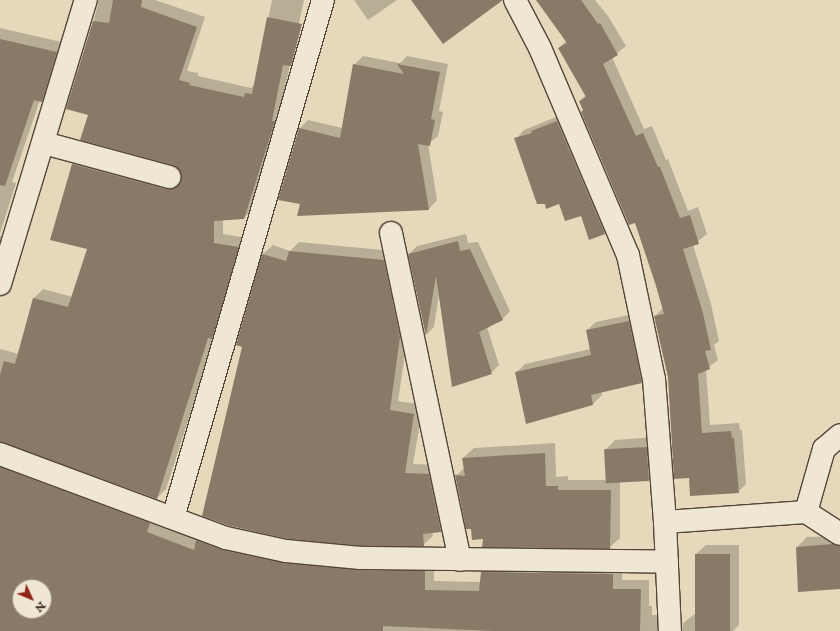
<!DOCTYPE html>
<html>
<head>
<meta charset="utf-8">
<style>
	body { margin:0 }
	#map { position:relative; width:840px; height:631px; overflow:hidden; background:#e6d9bb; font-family:"IM FELL English",serif }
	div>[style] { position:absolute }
	.shadow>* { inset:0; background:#0003 }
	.building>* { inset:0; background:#897a67; transform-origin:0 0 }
	.roads { filter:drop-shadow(1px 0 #544538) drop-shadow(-1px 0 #544538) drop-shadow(0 1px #544538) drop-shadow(0 -1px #544538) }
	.minor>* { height:22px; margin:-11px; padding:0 11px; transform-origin:11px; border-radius:11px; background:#efe6d3 }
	span { translate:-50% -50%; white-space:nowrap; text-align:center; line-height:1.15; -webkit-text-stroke:4px #efe6d3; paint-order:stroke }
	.north { position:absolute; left:12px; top:579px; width:40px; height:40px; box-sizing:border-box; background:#efe6d3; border:1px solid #9e9284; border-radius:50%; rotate:134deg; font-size:11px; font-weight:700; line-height:16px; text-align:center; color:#24140d }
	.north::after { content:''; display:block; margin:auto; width:14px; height:18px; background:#8f2418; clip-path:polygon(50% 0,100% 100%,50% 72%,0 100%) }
</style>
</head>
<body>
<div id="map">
	<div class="shadow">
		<div style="clip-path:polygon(99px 0,155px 0,205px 17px,187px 71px,198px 73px,198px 76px,251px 88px,255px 84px,272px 0,304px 0,280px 111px,253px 209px,244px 218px,223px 219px,223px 234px,247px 238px,166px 489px,157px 498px,4px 441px,0 442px,0 349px,19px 354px,34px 298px,43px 289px,73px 297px,88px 248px,51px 239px,73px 164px,82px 155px,182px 180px,182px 173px,173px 164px,89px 115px,84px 58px)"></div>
		<div style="clip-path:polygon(354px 0,397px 0,368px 20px)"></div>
		<div style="clip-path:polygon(537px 0,595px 0,608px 16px,626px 46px,612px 57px,644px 129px,652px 126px,666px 160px,668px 159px,688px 211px,698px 207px,707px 234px,693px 245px,711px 304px,719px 341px,714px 345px,718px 360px,706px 369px,710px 425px,739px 423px,740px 430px,742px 430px,746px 484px,738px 492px,690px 477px,655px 316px,663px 308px,635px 222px,580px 101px,586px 95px,559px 48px,566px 41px)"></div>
		<div style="clip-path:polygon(0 28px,66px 43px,51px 92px,40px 100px,12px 182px,16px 183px,0 233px)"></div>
		<div style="clip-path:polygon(363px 56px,400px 63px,407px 56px,448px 64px,439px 111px,443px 112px,438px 136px,428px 144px,437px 200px,429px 209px,302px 203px,279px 199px,300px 128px,308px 120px,342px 128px,354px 65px)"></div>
		<div style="clip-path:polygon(566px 113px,613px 225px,605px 233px,590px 239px,581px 215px,560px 203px,516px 139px,524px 130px)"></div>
		<div style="clip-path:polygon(466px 234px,468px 243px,478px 242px,510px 311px,502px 320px,487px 327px,499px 365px,491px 373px,439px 295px,434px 327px,427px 334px,409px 254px,417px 246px)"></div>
		<div style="clip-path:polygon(0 236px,6px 237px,0 257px)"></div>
		<div style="clip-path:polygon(299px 242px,393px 251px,409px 327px,398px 401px,423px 405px,413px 464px,438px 465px,450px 522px,441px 531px,432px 532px,433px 536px,423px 545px,243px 346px,263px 254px,273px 245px,290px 251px)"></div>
		<div style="clip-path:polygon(638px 313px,650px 374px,641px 383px,601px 392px,602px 395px,593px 404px,527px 423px,516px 373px,525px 364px,590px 349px,587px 330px,596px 322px)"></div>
		<div style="clip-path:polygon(657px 437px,659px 470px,649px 480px,620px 482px,620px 538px,609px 548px,484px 538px,472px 528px,456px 476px,465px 467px,463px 458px,474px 448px,555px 443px,556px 477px,568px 476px,568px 480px,607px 480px,605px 450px,615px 440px)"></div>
		<div style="clip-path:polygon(evenodd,0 453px,156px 522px,434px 562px,434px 581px,481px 582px,482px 572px,491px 563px,622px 566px,622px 580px,649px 580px,649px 606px,652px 606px,652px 615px,666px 615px,673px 631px,0 631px,0 453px,20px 587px,44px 587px,44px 611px,20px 611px,20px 587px)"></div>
		<div style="clip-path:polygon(840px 536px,840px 588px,797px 547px,807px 537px)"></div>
		<div style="clip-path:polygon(706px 545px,739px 545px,739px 625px,733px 631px,682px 631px,683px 623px,695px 614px,696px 554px)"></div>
	</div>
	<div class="building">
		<div style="clip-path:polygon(113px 0,142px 0,141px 7px,197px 27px,179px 80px,190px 83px,189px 85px,244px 97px,245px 93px,252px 94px,267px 17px,302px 24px,291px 66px,283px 65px,272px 121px,275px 121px,244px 219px,214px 221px,214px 243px,239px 247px,212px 339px,208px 338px,157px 499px,0 442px,0 375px,4px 361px,15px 364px,33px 298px,68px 307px,87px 249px,50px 240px,72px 164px,166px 189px,177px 186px,181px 180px,178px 169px,172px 165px,80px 140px,88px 115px,66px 109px,93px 21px,109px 23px)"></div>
		<div style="clip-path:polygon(411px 0,503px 0,443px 44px)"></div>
		<div style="clip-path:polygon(536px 0,581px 0,598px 24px,600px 23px,618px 55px,603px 64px,636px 136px,643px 133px,658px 167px,660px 167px,680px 218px,690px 215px,699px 244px,683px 249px,703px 313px,711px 350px,705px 351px,710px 369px,698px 374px,702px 433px,731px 431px,732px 438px,734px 438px,739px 493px,690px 496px,689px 478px,674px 479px,668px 377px,654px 316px,664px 314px,655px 282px,635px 223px,629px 225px,581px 112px,583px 110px,579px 101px,586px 97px,558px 48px,567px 43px)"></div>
		<div style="clip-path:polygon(0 39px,57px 52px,42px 102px,34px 100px,5px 186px,0 185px)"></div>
		<div style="clip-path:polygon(353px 64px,404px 74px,397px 64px,440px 72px,431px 119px,435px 120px,430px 146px,418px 144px,429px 210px,297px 216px,300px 204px,278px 200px,299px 128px,340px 138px)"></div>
		<div style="clip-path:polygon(557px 121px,605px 234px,589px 240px,581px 216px,565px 221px,559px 204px,546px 209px,545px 204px,537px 204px,514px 138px,532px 133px,531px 131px)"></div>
		<div style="clip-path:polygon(458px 241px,460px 251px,470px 249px,503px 320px,479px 332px,492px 374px,452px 387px,436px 276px,426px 336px,408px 254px)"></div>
		<div style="clip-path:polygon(289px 251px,384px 260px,400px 337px,390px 410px,414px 414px,405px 473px,429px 474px,441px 532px,423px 534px,424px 546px,362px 546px,288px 539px,230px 526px,202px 516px,242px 347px,236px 345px,262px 254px,286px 261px)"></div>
		<div style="clip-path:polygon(629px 321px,642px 383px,591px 395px,593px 405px,526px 424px,515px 372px,591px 355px,586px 330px)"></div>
		<div style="left:647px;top:447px;width:34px;height:43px;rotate:87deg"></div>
		<div style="clip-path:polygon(545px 453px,546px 486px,558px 486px,558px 490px,611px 490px,610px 549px,482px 547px,483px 539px,472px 540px,471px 529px,466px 529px,455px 475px,465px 476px,462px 458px)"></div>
		<div style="clip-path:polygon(evenodd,0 467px,150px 523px,147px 532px,194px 550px,196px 540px,223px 550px,285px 563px,360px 570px,425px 571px,425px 590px,479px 591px,481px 572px,613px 574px,613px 589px,641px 589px,640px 631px,493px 631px,383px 626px,383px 631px,0 631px,0 467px,20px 587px,44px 587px,44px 611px,20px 611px,20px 587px)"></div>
		<div style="clip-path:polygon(833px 544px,840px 546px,840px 589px,798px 592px,796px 547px)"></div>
		<div style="left:695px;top:554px;width:35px;height:77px"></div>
	</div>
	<div class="roads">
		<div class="minor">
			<div style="left:515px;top:0;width:54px;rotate:62.5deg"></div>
			<div style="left:540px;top:48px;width:225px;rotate:67deg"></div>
			<div style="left:628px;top:255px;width:127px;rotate:78.2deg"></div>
			<div style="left:654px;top:379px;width:143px;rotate:85.6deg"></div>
			<div style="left:665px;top:522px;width:109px;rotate:87.4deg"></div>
			<div style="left:44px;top:143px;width:130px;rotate:15.2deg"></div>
			<div style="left:391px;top:233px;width:334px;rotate:78.1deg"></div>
			<div style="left:0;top:284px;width:297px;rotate:-73.2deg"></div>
			<div style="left:0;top:454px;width:241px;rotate:20.4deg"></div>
			<div style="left:226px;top:538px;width:61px;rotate:12.2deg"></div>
			<div style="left:286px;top:551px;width:75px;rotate:5.3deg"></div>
			<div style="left:361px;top:558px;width:306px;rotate:0.7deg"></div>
			<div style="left:806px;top:512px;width:40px;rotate:32.9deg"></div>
			<div style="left:173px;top:518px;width:539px;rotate:-73.85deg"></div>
			<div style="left:665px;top:522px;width:141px;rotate:-4.1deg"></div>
			<div style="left:806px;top:512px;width:66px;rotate:-74.1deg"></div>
			<div style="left:824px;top:449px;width:21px;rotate:-41deg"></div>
		</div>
	</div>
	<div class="north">N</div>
</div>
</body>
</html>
